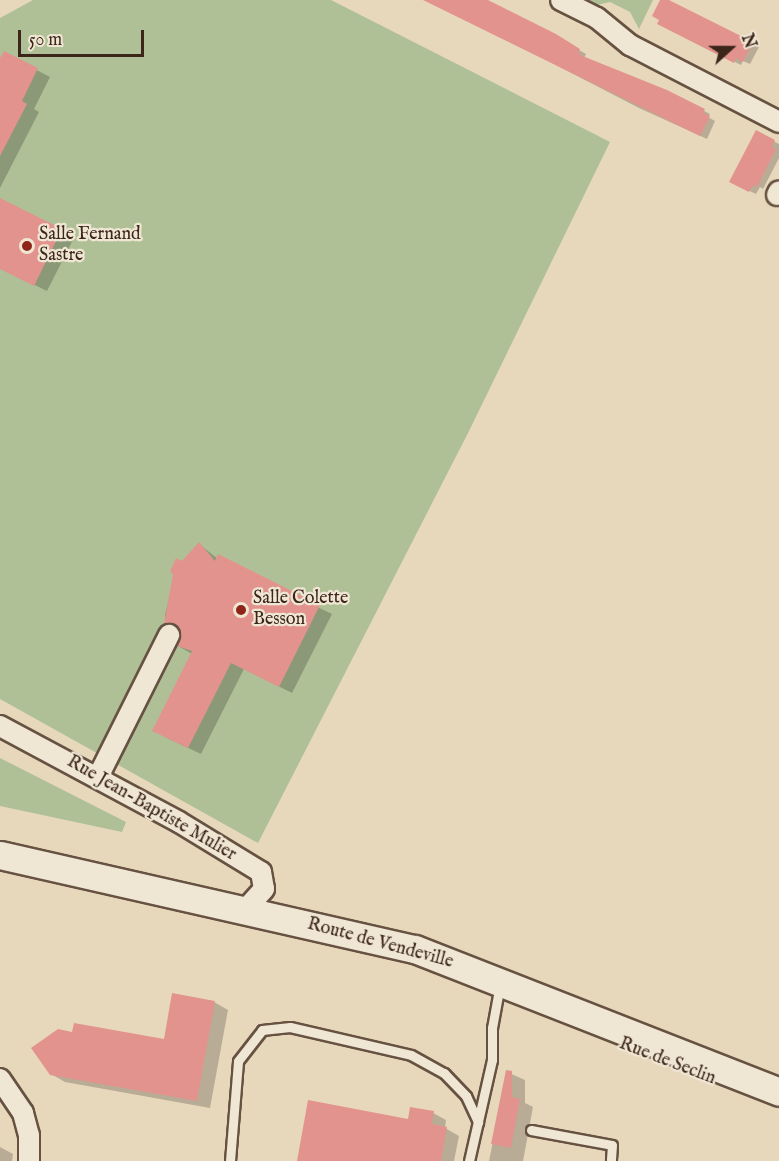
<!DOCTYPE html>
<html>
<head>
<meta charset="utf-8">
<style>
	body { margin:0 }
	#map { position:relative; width:779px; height:1161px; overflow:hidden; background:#e7d8bc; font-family:"IM FELL English",serif }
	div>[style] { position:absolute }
	.green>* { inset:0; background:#afc096 }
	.shadow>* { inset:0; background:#0003 }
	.building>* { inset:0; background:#e2938e }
	.roads { filter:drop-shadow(2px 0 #675242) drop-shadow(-2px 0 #675242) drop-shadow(0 2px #675242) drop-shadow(0 -2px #675242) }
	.service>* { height:9px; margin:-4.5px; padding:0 4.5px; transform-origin:4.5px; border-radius:4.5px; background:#efe6d3 }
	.minor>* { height:20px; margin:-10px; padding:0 10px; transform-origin:10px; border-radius:10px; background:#efe6d3 }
	.secondary>* { height:27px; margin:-13.5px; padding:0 13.5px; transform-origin:13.5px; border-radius:13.5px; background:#efe6d3 }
	.dots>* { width:16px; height:16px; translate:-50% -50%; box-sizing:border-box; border:3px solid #efe6d3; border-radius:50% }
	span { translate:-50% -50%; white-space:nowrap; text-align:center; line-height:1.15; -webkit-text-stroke:4.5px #efe6d3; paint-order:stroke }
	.poi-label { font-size:18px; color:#3c261a }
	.left { translate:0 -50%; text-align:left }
	.street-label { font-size:18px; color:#3c261a }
	.north { position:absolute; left:701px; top:18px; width:60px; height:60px; -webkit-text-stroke:4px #efe6d3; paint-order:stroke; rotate:69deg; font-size:16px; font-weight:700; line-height:24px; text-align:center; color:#3c261a }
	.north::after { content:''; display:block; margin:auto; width:21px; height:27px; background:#3c261a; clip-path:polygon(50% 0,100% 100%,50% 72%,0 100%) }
	.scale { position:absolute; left:18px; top:30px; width:126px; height:27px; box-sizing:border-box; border:3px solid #3c261a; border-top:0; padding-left:8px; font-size:18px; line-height:21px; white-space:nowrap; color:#3c261a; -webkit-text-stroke:4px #efe6d3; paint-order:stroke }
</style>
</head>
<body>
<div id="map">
	<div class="green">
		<div style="clip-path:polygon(33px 0,331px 0,610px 142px,468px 433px,258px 843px,0 699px,0 18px)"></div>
		<div style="clip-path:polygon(581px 0,653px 0,639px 29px,630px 12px,610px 2px,592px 6px)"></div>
		<div style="clip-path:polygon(0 758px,126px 822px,122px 832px,0 806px)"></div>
	</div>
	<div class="shadow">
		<div style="clip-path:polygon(430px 0,485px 0,562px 40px,586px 54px,584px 58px,667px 91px,710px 114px,708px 117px,715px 121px,707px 139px,639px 108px)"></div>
		<div style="clip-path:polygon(662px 0,759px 47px,750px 64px,743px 61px,741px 65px,665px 27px)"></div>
		<div style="clip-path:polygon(4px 53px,50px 77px,34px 109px,39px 112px,0 188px,0 61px)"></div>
		<div style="clip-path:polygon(756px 132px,779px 144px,779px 158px,763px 189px,760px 187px,756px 194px,737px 185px)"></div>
		<div style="clip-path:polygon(0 199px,74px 238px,47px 291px,0 268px)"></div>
		<div style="clip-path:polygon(199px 544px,218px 559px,332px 614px,292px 693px,244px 669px,201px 754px,167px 738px,192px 654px,178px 646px,180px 631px,165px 624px,165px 615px,175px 573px)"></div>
		<div style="clip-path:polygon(214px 1002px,228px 1010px,210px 1108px,65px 1082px,51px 1074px,74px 1033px,165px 1041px)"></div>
		<div style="clip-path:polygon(507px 1072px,525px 1080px,525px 1103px,533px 1107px,523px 1161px,489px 1161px)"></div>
		<div style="clip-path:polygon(433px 1113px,446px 1120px,445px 1128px,459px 1136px,454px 1161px,299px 1161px)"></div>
		<div style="clip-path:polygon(0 1147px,13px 1154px,12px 1161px,0 1161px)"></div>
	</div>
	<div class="building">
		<div style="clip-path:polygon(423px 0,488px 0,556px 34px,580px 49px,578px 53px,585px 57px,667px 90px,705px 109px,703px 113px,710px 116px,700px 136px)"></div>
		<div style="clip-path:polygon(660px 0,669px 0,753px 42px,743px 62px,736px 58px,734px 63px,657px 24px,659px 20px,652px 16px)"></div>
		<div style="clip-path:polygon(4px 51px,38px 68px,22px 101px,27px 104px,0 156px,0 58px)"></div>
		<div style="clip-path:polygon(756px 130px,775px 140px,772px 147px,776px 149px,757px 187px,753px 185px,749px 192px,729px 182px)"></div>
		<div style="clip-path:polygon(0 198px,62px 229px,34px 286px,0 269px)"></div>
		<div style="clip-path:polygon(199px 542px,215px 561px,218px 554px,320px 605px,279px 687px,231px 663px,188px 748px,152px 731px,192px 651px,177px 646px,179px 628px,164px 624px,173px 574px,170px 572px,176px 558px,182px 561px)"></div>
		<div style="clip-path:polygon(172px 993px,215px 1001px,197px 1101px,50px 1075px,31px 1048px,58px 1029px,72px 1032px,74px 1023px,164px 1039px)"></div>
		<div style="clip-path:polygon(506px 1070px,512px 1071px,512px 1097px,520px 1099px,511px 1148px,491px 1144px)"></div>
		<div style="clip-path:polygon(308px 1100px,408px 1119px,410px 1107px,434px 1111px,432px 1124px,447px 1127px,441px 1161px,297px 1161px)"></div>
	</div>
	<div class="roads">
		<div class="service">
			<div style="left:531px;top:1130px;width:82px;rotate:10.5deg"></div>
			<div style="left:612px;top:1145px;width:16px;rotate:94deg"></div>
			<div style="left:230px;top:1161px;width:100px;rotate:-85.4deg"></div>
			<div style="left:238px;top:1061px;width:39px;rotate:-52deg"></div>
			<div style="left:262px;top:1030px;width:28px;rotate:-6deg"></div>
			<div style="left:290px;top:1027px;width:124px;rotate:13deg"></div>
			<div style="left:411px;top:1055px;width:38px;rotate:29deg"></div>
			<div style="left:444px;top:1073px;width:32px;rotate:46deg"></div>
			<div style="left:466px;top:1096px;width:29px;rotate:65deg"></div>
			<div style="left:469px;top:1161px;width:104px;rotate:-77.2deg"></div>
			<div style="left:492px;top:1060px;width:32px;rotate:-90deg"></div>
			<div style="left:492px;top:1028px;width:45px;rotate:-79.7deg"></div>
		</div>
		<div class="minor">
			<div style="left:561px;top:0;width:40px;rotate:26.6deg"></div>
			<div style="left:597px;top:18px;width:43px;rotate:39.3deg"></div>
			<div style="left:630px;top:45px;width:168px;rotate:27.3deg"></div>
			<div style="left:777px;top:195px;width:4px;rotate:-63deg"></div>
			<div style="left:0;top:726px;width:203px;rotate:28.2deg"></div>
			<div style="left:179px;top:822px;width:96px;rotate:31.4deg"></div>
			<div style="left:261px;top:872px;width:17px;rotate:80deg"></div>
			<div style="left:264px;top:889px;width:28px;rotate:132deg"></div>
			<div style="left:98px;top:777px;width:159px;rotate:-63.4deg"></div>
			<div style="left:0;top:1079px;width:41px;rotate:55.9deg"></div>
			<div style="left:23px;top:1113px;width:23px;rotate:75deg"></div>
			<div style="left:29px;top:1135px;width:26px;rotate:90deg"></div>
		</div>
		<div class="secondary">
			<div style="left:0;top:855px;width:426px;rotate:12.8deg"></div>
			<div style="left:415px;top:949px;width:391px;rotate:21.4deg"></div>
		</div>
	</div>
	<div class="dots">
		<div style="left:27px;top:246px;background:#8f2418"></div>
		<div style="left:241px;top:610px;background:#8f2418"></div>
	</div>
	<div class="poi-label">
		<span class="left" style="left:39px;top:246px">Salle Fernand<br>Sastre</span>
		<span class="left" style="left:253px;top:610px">Salle Colette<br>Besson</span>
	</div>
	<div class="street-label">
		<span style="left:151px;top:809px;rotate:30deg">Rue Jean-Baptiste Mulier</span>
		<span style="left:380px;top:944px;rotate:15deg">Route de Vendeville</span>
		<span style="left:667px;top:1062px;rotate:21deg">Rue de Seclin</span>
	</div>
	<div class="north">N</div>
	<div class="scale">50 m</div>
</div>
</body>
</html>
